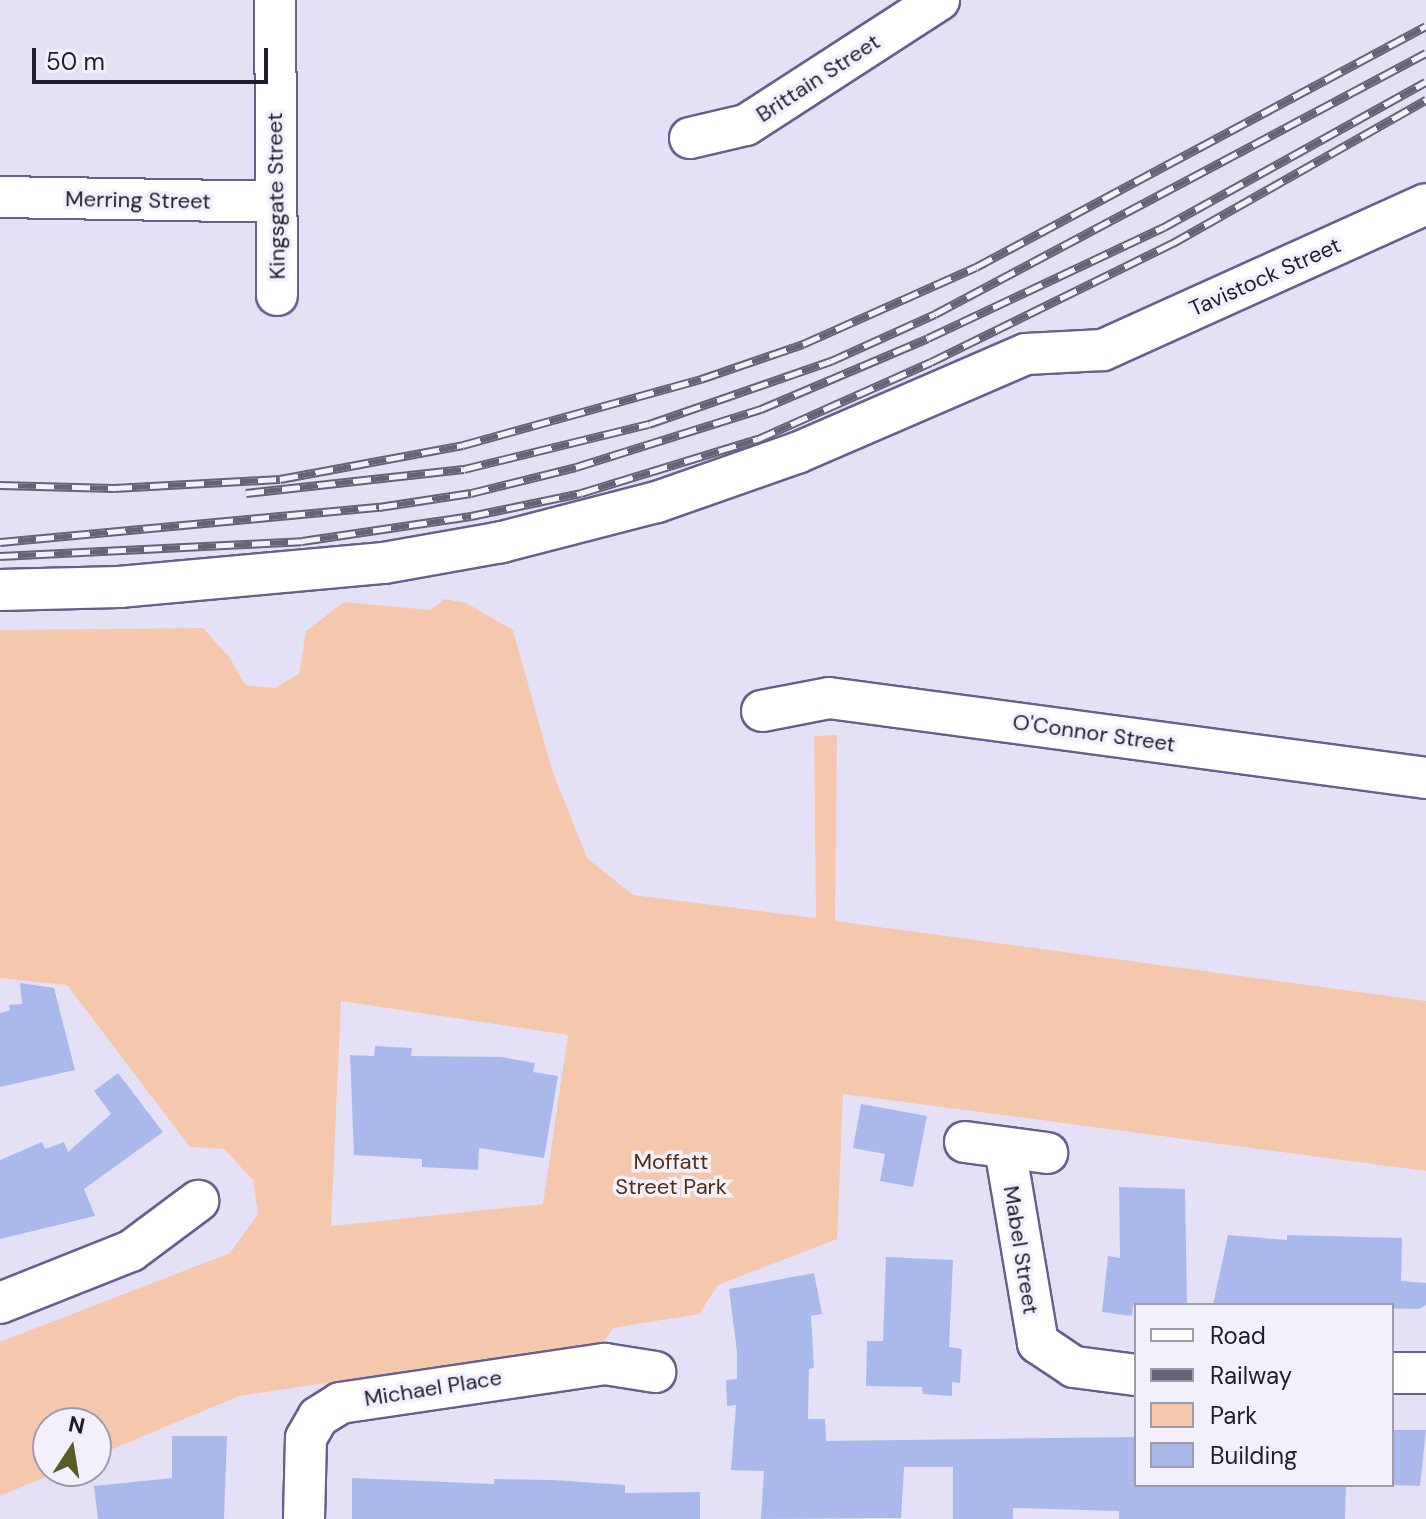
<!DOCTYPE html>
<html>
<head>
<meta charset="utf-8">
<style>
	body { margin:0 }
	#map { position:relative; width:1426px; height:1519px; overflow:hidden; background:#e4e1f7; font-family:"DM Sans",sans-serif }
	div>[style] { position:absolute }
	.green>* { inset:0; background:#f5c8ad }
	.building>* { inset:0; background:#aab9ec }
	.roads { filter:drop-shadow(2px 0 #685f8e) drop-shadow(-2px 0 #685f8e) drop-shadow(0 2px #685f8e) drop-shadow(0 -2px #685f8e) }
	.minor>* { height:40px; margin:-20px; padding:0 20px; transform-origin:20px; border-radius:20px; background:#fff }
	.rail>* { height:9px; margin-top:-4.5px; transform-origin:0; background:repeating-linear-gradient(90deg,#f2f0fb 0 18px,#666277 0 36px); box-sizing:border-box; border-block:2px solid #666277 }
	span { translate:-50% -50%; white-space:nowrap; text-align:center; line-height:1.15; -webkit-text-stroke:7px #f2f0fb; paint-order:stroke }
	.street-label { font-size:22px; color:#201c30 }
	.park-label { font-size:22px; color:#552c0f }
	.legend { position:absolute; left:1134px; top:1303px; width:260px; height:184px; box-sizing:border-box; background:#f2f0fb; border:2px solid #9e9baa; margin:0; padding:10px 14px; list-style:none; font-size:24px; color:#201c30 }
	.legend li { display:flex; align-items:center; gap:16px; height:40px }
	.legend b { width:40px; border:2px solid #9e9baa }
	.north { position:absolute; left:32px; top:1407px; width:80px; height:80px; box-sizing:border-box; background:#f2f0fb; border:2px solid #9e9baa; border-radius:50%; rotate:12deg; font-size:22px; font-weight:700; line-height:32px; text-align:center; color:#201c30 }
	.north::after { content:''; display:block; margin:auto; width:28px; height:36px; background:#595c29; clip-path:polygon(50% 0,100% 100%,50% 72%,0 100%) }
	.scale { position:absolute; left:32px; top:48px; width:236px; height:36px; box-sizing:border-box; border:4px solid #201c30; border-top:0; padding-left:10px; font-size:24px; line-height:28px; white-space:nowrap; color:#201c30; -webkit-text-stroke:6px #f2f0fb; paint-order:stroke }
</style>
</head>
<body>
<div id="map">
	<div class="green">
		<div style="clip-path:polygon(evenodd,444px 599px,466px 603px,513px 630px,552px 770px,587px 858px,633px 895px,816px 918px,814px 736px,837px 735px,835px 921px,1426px 1001px,1426px 1171px,843px 1094px,837px 1239px,718px 1285px,699px 1314px,613px 1328px,604px 1342px,239px 1396px,96px 1456px,96px 1423px,48px 1423px,48px 1471px,60px 1471px,0 1496px,0 1342px,230px 1253px,258px 1214px,253px 1180px,224px 1149px,190px 1147px,67px 985px,0 978px,0 630px,203px 628px,230px 658px,245px 685px,275px 688px,299px 674px,306px 631px,344px 602px,431px 610px,444px 599px,341px 1001px,568px 1035px,543px 1204px,331px 1226px,341px 1001px)"></div>
	</div>
	<div class="building">
		<div style="clip-path:polygon(20px 983px,54px 988px,75px 1070px,0 1087px,0 1013px,10px 1010px,9px 1005px,22px 1004px)"></div>
		<div style="clip-path:polygon(375px 1046px,412px 1048px,411px 1056px,501px 1057px,535px 1063px,533px 1072px,558px 1076px,544px 1158px,479px 1148px,478px 1170px,422px 1167px,422px 1159px,354px 1155px,350px 1055px,374px 1056px)"></div>
		<div style="clip-path:polygon(118px 1073px,163px 1132px,84px 1189px,95px 1216px,0 1239px,0 1160px,42px 1142px,45px 1149px,64px 1142px,68px 1152px,111px 1114px,94px 1091px)"></div>
		<div style="clip-path:polygon(861px 1104px,927px 1116px,913px 1187px,880px 1181px,885px 1154px,853px 1148px)"></div>
		<div style="clip-path:polygon(1119px 1187px,1185px 1189px,1187px 1305px,1133px 1305px,1132px 1316px,1102px 1312px,1108px 1256px,1120px 1258px)"></div>
		<div style="clip-path:polygon(1228px 1235px,1287px 1240px,1287px 1235px,1402px 1238px,1401px 1281px,1426px 1283px,1426px 1305px,1419px 1309px,1213px 1305px)"></div>
		<div style="clip-path:polygon(886px 1257px,953px 1260px,949px 1347px,962px 1349px,960px 1383px,952px 1382px,952px 1396px,923px 1394px,922px 1387px,866px 1386px,867px 1341px,883px 1341px)"></div>
		<div style="clip-path:polygon(814px 1273px,822px 1314px,811px 1316px,814px 1368px,809px 1369px,808px 1419px,825px 1419px,826px 1441px,1136px 1437px,1136px 1485px,1346px 1485px,1345px 1519px,1119px 1519px,1119px 1511px,1013px 1508px,1013px 1519px,953px 1519px,953px 1467px,904px 1467px,901px 1518px,761px 1519px,764px 1471px,731px 1470px,736px 1405px,727px 1406px,726px 1380px,737px 1379px,737px 1352px,729px 1289px)"></div>
		<div style="clip-path:polygon(1392px 1430px,1426px 1430px,1420px 1486px,1392px 1485px)"></div>
		<div style="clip-path:polygon(172px 1436px,227px 1436px,224px 1519px,98px 1519px,94px 1486px,172px 1478px)"></div>
		<div style="clip-path:polygon(352px 1478px,494px 1484px,494px 1479px,553px 1480px,625px 1485px,625px 1493px,700px 1492px,700px 1519px,352px 1519px)"></div>
	</div>
	<div class="roads">
		<div class="minor">
			<div style="left:275px;top:0;width:295px;rotate:89.6deg"></div>
			<div style="left:690px;top:138px;width:57px;rotate:-13.1deg"></div>
			<div style="left:746px;top:125px;width:230px;rotate:-32.9deg"></div>
			<div style="left:0;top:197px;width:276px;rotate:1deg"></div>
			<div style="left:0;top:590px;width:119px;rotate:-1.4deg"></div>
			<div style="left:119px;top:587px;width:266px;rotate:-5.2deg"></div>
			<div style="left:384px;top:563px;width:120px;rotate:-10.1deg"></div>
			<div style="left:502px;top:542px;width:160px;rotate:-14.5deg"></div>
			<div style="left:657px;top:502px;width:148px;rotate:-19.3deg"></div>
			<div style="left:797px;top:453px;width:249px;rotate:-23.4deg"></div>
			<div style="left:1026px;top:354px;width:77px;rotate:-3deg"></div>
			<div style="left:1103px;top:350px;width:354px;rotate:-24.3deg"></div>
			<div style="left:762px;top:711px;width:68px;rotate:-11deg"></div>
			<div style="left:829px;top:698px;width:602px;rotate:7.63deg"></div>
			<div style="left:965px;top:1142px;width:83px;rotate:7.6deg"></div>
			<div style="left:1005px;top:1148px;width:198px;rotate:80.4deg"></div>
			<div style="left:1038px;top:1343px;width:43px;rotate:33.7deg"></div>
			<div style="left:1074px;top:1367px;width:63px;rotate:7.4deg"></div>
			<div style="left:0;top:1303px;width:141px;rotate:-21.7deg"></div>
			<div style="left:131px;top:1251px;width:84px;rotate:-36.7deg"></div>
			<div style="left:1392px;top:1373px;width:34px"></div>
			<div style="left:304px;top:1519px;width:81px;rotate:-88.6deg"></div>
			<div style="left:306px;top:1438px;width:24px;rotate:-60deg"></div>
			<div style="left:318px;top:1417px;width:26px;rotate:-32deg"></div>
			<div style="left:340px;top:1403px;width:268px;rotate:-8.4deg"></div>
			<div style="left:605px;top:1364px;width:51px;rotate:9.1deg"></div>
		</div>
	</div>
	<div class="rail">
		<div style="left:0;top:485px;width:114px;rotate:1.5deg"></div>
		<div style="left:114px;top:488px;width:166px;rotate:-3.1deg"></div>
		<div style="left:280px;top:479px;width:186px;rotate:-10.5deg"></div>
		<div style="left:463px;top:445px;width:247px;rotate:-15.5deg"></div>
		<div style="left:701px;top:379px;width:108px;rotate:-18.9deg"></div>
		<div style="left:803px;top:344px;width:189px;rotate:-24deg"></div>
		<div style="left:976px;top:267px;width:510px;rotate:-28.17deg"></div>
		<div style="left:246px;top:493px;width:219px;rotate:-6.3deg"></div>
		<div style="left:464px;top:469px;width:190px;rotate:-13.7deg"></div>
		<div style="left:649px;top:424px;width:193px;rotate:-19.1deg"></div>
		<div style="left:831px;top:361px;width:114px;rotate:-24.3deg"></div>
		<div style="left:935px;top:314px;width:556px;rotate:-27.99deg"></div>
		<div style="left:0;top:542px;width:381px;rotate:-5.3deg"></div>
		<div style="left:379px;top:507px;width:93px;rotate:-8.7deg"></div>
		<div style="left:471px;top:493px;width:108px;rotate:-13.9deg"></div>
		<div style="left:576px;top:467px;width:194px;rotate:-17.4deg"></div>
		<div style="left:761px;top:409px;width:181px;rotate:-23deg"></div>
		<div style="left:928px;top:338px;width:261px;rotate:-25.2deg"></div>
		<div style="left:1164px;top:227px;width:299px;rotate:-29deg"></div>
		<div style="left:0;top:556px;width:302px;rotate:-2.8deg"></div>
		<div style="left:302px;top:541px;width:171px;rotate:-8.4deg"></div>
		<div style="left:471px;top:516px;width:112px;rotate:-11.8deg"></div>
		<div style="left:581px;top:493px;width:185px;rotate:-17deg"></div>
		<div style="left:758px;top:439px;width:189px;rotate:-24deg"></div>
		<div style="left:931px;top:362px;width:270px;rotate:-26.2deg"></div>
		<div style="left:1173px;top:243px;width:291px;rotate:-29.5deg"></div>
	</div>
	<div class="street-label">
		<span style="left:818px;top:78px;rotate:-33deg">Brittain Street</span>
		<span style="left:276px;top:196px;rotate:-91deg">Kingsgate Street</span>
		<span style="left:138px;top:200px;rotate:1deg">Merring Street</span>
		<span style="left:1265px;top:277px;rotate:-24deg">Tavistock Street</span>
		<span style="left:1094px;top:733px;rotate:8deg">O'Connor Street</span>
		<span style="left:1021px;top:1250px;rotate:81deg">Mabel Street</span>
		<span style="left:433px;top:1388px;rotate:-9deg">Michael Place</span>
	</div>
	<div class="park-label">
		<span style="left:671px;top:1174px">Moffatt<br>Street Park</span>
	</div>
	<ul class="legend">
	<li><b style="height:10px;background:#fff"></b>Road</li>
	<li><b style="height:10px;background:#666277"></b>Railway</li>
	<li><b style="height:22px;background:#f5c8ad"></b>Park</li>
	<li><b style="height:22px;background:#aab9ec"></b>Building</li>
	</ul>
	<div class="north">N</div>
	<div class="scale">50 m</div>
</div>
</body>
</html>
